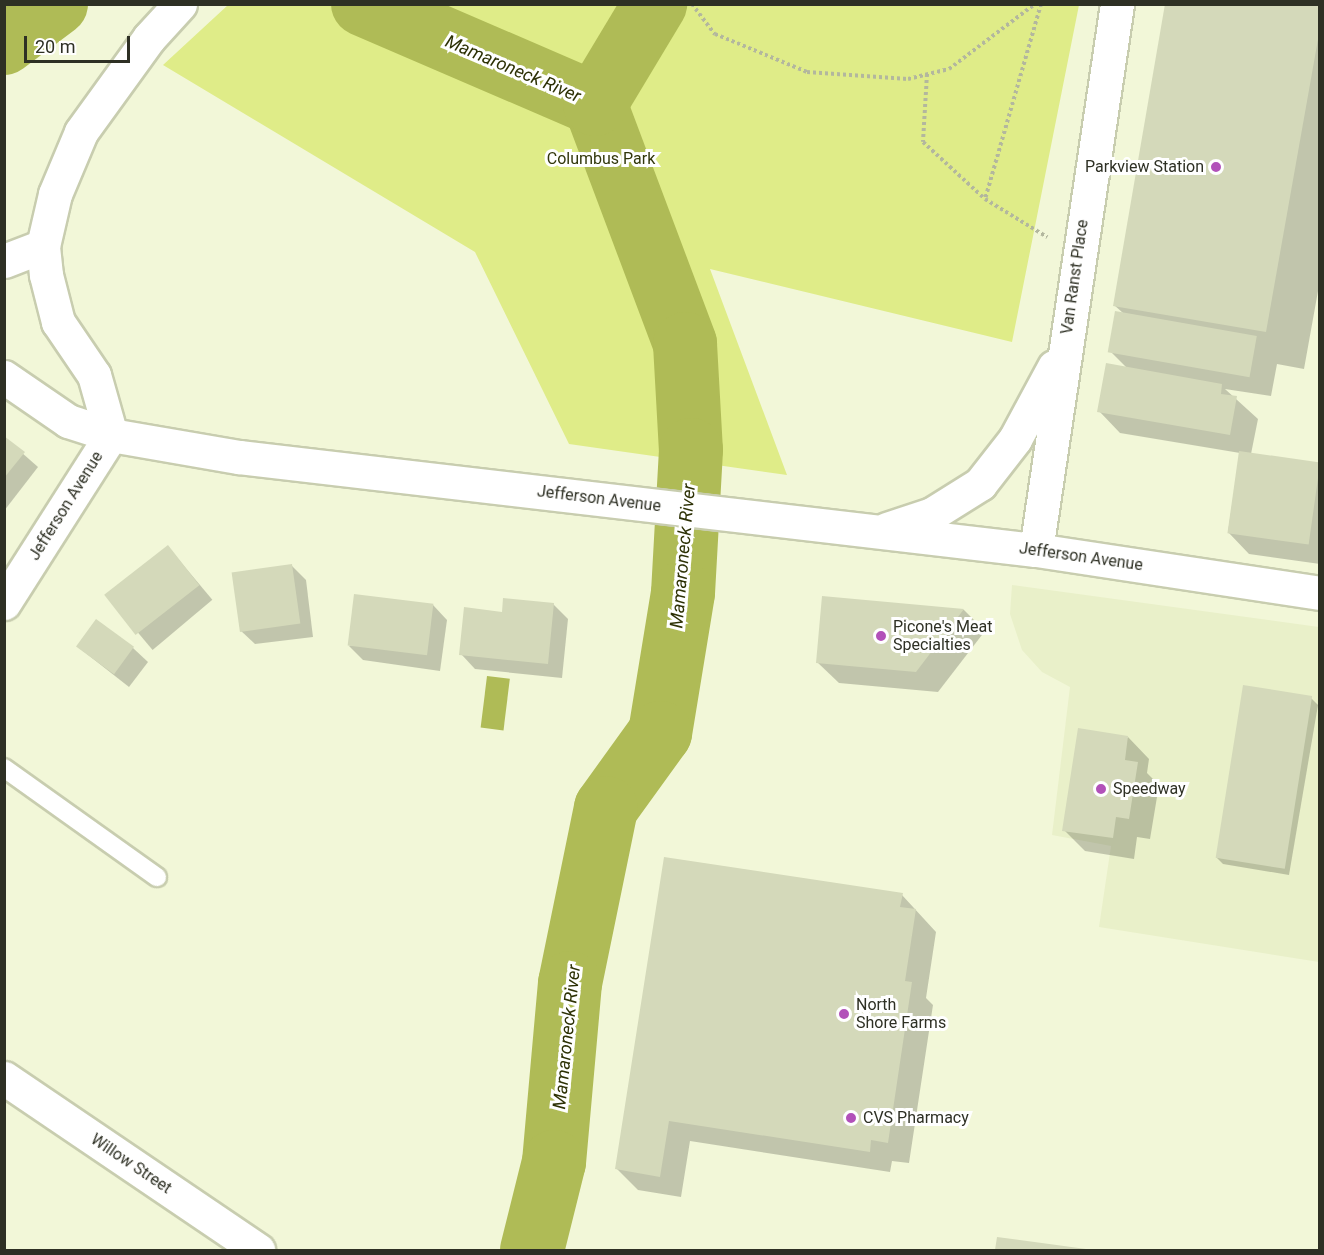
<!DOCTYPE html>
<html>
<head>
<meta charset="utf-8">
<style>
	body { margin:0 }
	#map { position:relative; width:1324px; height:1255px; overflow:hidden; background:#f2f7d8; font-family:Roboto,sans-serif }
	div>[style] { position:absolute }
	.built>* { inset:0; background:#e9f0c9 }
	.green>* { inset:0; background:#dfec88 }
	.water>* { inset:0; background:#afbb56; transform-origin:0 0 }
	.shadow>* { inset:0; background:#0003; transform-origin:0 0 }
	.river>* { height:64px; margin:-32px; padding:0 32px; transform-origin:32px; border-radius:32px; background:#afbb56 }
	.building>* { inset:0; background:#d4d9ba; transform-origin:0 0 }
	.path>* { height:4px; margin-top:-2px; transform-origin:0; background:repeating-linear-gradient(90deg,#b3b79e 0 3px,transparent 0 6px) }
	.roads { filter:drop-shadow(2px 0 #c8cdaf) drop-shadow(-2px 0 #c8cdaf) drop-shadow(0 2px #c8cdaf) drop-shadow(0 -2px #c8cdaf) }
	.lane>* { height:18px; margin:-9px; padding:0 9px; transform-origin:9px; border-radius:9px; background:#fff }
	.street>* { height:33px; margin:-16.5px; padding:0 16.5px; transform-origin:16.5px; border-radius:16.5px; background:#fff }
	.dots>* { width:16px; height:16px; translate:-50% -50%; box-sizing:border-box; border:3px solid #fff; border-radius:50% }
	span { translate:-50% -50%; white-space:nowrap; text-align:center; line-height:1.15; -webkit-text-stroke:6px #fff; paint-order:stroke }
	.park-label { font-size:16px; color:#32370c }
	.poi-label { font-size:16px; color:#2e3024 }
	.right { translate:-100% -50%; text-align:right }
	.left { translate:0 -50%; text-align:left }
	.street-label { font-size:16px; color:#2e3024 }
	.water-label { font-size:18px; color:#2d3105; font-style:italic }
	.frame { position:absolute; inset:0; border:6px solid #2e3024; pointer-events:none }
	.scale { position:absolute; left:24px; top:36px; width:106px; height:27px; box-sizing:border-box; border:3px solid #2e3024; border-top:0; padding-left:8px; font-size:18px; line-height:21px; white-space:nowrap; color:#2e3024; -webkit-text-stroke:4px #fff; paint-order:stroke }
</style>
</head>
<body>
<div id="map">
	<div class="built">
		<div style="clip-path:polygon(1012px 585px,1319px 627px,1319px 962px,1099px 927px,1111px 846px,1052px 835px,1070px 687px,1042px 672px,1022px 650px,1010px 614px)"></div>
	</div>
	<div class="green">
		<div style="clip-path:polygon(228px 5px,1079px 5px,1012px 342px,710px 269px,787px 475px,569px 444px,475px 252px,163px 65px)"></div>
	</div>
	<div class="water">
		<div style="left:487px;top:676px;width:23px;height:52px;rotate:7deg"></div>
	</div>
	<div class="shadow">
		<div style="clip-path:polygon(1320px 4px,1320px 280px,1304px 369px,1277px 364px,1271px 396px,1225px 389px,1258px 419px,1251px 454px,1320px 464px,1320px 564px,1249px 554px,1228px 532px,1240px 453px,1120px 433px,1099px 411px,1127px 368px,1110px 351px,1123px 313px,1114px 305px)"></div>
		<div style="clip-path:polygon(4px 437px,38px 467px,4px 511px)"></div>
		<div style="left:168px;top:547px;width:69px;height:78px;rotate:50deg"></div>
		<div style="clip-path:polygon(292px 566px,306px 580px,313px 637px,255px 644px,240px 630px)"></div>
		<div style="clip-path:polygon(823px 598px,964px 610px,985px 631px,938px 692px,839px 683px,817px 662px)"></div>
		<div style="clip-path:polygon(553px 604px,568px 619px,562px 678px,475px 669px,461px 654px)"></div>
		<div style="clip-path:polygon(433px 605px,447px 620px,440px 671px,363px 660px,349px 646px)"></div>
		<div style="clip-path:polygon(78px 647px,133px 648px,148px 662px,129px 687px)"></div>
		<div style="clip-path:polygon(1311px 698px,1318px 705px,1289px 875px,1223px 864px,1216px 857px)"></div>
		<div style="clip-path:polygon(1128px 737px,1149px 759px,1147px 773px,1159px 785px,1150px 839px,1137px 837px,1134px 859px,1085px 851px,1064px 830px)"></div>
		<div style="clip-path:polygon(902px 895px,936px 932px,926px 998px,933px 1005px,909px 1163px,892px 1161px,890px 1172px,690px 1141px,681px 1197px,638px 1190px,617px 1169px)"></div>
		<div style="clip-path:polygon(998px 1238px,1084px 1250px,997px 1250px)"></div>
	</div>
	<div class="river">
		<div style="left:363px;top:4px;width:253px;rotate:23.3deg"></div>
		<div style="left:595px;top:104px;width:256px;rotate:69.4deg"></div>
		<div style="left:685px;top:344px;width:106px;rotate:86.8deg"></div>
		<div style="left:691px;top:450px;width:143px;rotate:93.2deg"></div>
		<div style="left:683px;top:593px;width:142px;rotate:99.3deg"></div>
		<div style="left:660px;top:733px;width:92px;rotate:125.8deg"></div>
		<div style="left:606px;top:808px;width:179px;rotate:101.6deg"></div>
		<div style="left:570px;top:983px;width:180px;rotate:95.1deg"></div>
		<div style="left:554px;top:1162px;width:91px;rotate:104deg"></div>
		<div style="left:4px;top:43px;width:65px;rotate:-36.9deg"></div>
		<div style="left:595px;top:104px;width:117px;rotate:-59deg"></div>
	</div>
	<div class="building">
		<div style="clip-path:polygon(1165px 4px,1320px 4px,1320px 28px,1266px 332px,1113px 306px)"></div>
		<div style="left:1115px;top:311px;width:144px;height:42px;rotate:10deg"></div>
		<div style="clip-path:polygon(1106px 363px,1222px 384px,1221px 394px,1237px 396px,1230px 435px,1097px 412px)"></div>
		<div style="clip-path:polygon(4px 436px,25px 452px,4px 478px)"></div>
		<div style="left:1239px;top:451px;width:82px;height:83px;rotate:8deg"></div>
		<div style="left:168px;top:545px;width:51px;height:81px;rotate:52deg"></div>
		<div style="left:292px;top:564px;width:60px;height:61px;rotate:82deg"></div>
		<div style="left:354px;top:594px;width:80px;height:52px;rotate:7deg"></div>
		<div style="clip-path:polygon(822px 596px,964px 609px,916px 672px,816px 663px)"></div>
		<div style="clip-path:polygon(503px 598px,554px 603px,548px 664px,459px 655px,464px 607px,502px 612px)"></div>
		<div style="left:96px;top:619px;width:47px;height:34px;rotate:36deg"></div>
		<div style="left:1243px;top:685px;width:70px;height:175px;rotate:9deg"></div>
		<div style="clip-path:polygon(1078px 728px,1128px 736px,1125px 760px,1138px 762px,1129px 819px,1116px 817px,1113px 838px,1062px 831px)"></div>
		<div style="clip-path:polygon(664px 857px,903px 893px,900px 907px,916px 909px,905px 981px,912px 982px,888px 1143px,871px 1140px,870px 1152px,669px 1121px,660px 1177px,615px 1169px)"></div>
		<div style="clip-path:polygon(997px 1237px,1086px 1249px,1086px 1250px,995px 1250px)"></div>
	</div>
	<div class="path">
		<div style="left:692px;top:4px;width:38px;rotate:53deg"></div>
		<div style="left:715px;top:34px;width:100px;rotate:22.4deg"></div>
		<div style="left:807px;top:72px;width:101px;rotate:4deg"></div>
		<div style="left:908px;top:79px;width:42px;rotate:-13.7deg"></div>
		<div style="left:949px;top:69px;width:108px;rotate:-37.1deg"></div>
		<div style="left:1041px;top:4px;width:203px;rotate:106deg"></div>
		<div style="left:985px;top:199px;width:73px;rotate:31.5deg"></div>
		<div style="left:927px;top:74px;width:68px;rotate:93.4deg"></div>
		<div style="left:923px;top:142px;width:84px;rotate:42.6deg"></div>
	</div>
	<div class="roads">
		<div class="lane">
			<div style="left:4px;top:768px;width:188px;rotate:35.5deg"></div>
		</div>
		<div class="street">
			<div style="left:4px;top:261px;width:42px;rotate:-21deg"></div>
			<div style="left:4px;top:377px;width:78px;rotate:34.5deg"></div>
			<div style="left:68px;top:421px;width:45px;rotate:18deg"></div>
			<div style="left:111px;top:435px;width:130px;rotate:9.8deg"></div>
			<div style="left:239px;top:457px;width:802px;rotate:6.66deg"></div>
			<div style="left:1036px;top:550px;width:287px;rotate:8.6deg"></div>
			<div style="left:111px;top:435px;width:62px;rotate:-105.8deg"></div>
			<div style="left:94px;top:375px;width:64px;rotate:-124.2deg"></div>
			<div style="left:58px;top:322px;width:49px;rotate:-104.3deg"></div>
			<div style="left:46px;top:275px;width:29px;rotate:-96deg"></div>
			<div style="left:43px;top:246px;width:53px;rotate:-77deg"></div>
			<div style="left:55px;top:194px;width:67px;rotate:-67.2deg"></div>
			<div style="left:81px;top:132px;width:116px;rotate:-54.1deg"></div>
			<div style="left:149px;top:38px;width:46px;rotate:-47.6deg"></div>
			<div style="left:887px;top:529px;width:47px;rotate:-18.4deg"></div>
			<div style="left:932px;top:514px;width:57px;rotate:-32deg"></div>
			<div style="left:980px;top:484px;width:57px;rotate:-52.1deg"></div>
			<div style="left:1015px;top:439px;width:82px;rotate:-61.6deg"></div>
			<div style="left:1036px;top:550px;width:552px;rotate:-81.56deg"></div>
			<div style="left:4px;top:603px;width:199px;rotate:-57.5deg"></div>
			<div style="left:4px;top:1078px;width:307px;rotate:34.1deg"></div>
		</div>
	</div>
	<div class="dots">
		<div style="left:1216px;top:167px;background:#b251b9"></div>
		<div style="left:881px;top:636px;background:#b251b9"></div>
		<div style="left:1101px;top:789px;background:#b251b9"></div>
		<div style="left:844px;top:1014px;background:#b251b9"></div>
		<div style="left:851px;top:1118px;background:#b251b9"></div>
	</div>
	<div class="park-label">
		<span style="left:601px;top:159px">Columbus Park</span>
	</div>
	<div class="poi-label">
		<span class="right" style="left:1204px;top:167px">Parkview Station</span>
		<span class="left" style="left:893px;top:636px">Picone's Meat<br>Specialties</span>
		<span class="left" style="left:1113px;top:789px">Speedway</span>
		<span class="left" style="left:856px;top:1014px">North<br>Shore Farms</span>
		<span class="left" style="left:863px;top:1118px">CVS Pharmacy</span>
	</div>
	<div class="street-label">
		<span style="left:1075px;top:277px;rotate:-82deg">Van Ranst Place</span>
		<span style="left:599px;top:499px;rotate:7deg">Jefferson Avenue</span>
		<span style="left:66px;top:506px;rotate:-58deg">Jefferson Avenue</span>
		<span style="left:1081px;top:557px;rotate:8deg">Jefferson Avenue</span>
		<span style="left:131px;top:1164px;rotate:34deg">Willow Street</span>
	</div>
	<div class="water-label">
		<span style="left:513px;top:69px;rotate:23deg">Mamaroneck River</span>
		<span style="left:683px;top:556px;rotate:-85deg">Mamaroneck River</span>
		<span style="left:567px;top:1037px;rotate:-84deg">Mamaroneck River</span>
	</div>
	<div class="frame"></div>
	<div class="scale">20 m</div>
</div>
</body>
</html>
